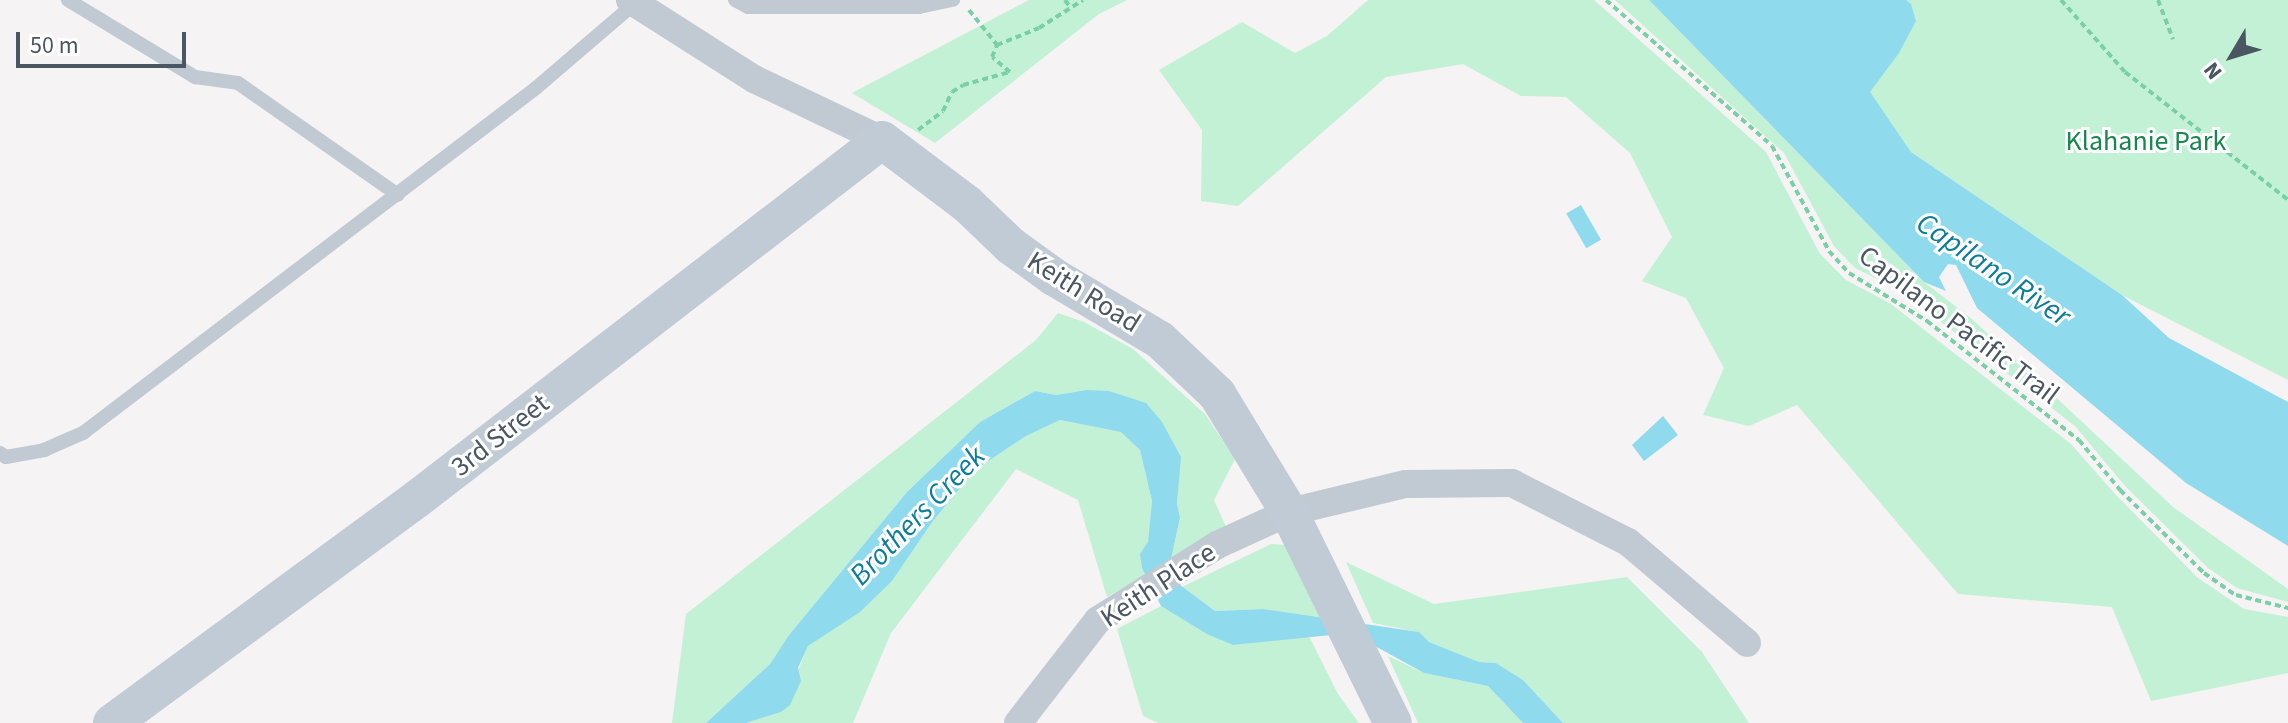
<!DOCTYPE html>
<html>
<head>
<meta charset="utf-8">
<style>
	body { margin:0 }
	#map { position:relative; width:2288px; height:723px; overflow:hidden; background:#f5f3f3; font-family:"Source Sans 3",sans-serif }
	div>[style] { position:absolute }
	.green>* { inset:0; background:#c3f1d5 }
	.water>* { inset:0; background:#90daee; transform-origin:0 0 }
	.path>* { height:4px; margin-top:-2px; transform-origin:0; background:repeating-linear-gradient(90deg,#7ad0a6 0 6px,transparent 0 10px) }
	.lane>* { height:14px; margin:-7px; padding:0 7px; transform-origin:7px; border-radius:7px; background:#c1cad2 }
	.street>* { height:28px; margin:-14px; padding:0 14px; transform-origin:14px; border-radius:14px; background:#c1cad2 }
	.secondary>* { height:38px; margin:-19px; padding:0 19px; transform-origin:19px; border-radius:19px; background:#c1cbd6 }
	span { translate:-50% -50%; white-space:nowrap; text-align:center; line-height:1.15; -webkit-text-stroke:6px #fff; paint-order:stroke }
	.park-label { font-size:28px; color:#17864f }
	.street-label { font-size:28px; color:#4a5661 }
	.water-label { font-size:30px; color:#0c7c9b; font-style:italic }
	.north { position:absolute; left:2192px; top:16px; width:80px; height:80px; -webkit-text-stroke:6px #fff; paint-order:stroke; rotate:232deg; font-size:22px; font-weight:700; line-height:32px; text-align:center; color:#4a5661 }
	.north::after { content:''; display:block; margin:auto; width:28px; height:36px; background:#4a5661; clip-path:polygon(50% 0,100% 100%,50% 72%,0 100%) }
	.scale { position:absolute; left:16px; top:32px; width:170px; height:36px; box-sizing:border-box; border:4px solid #4a5661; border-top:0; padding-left:10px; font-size:24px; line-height:28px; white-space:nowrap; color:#4a5661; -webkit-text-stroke:6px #fff; paint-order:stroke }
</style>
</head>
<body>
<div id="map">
	<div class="green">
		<div style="clip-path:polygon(1029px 0,1127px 0,1099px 14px,935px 143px,852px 93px)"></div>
		<div style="clip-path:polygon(1368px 0,1594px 0,1766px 152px,1820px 254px,1846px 280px,1891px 304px,2071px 444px,2116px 495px,2198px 578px,2244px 609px,2288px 617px,2288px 673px,2151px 701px,2112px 607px,1958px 594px,1797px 405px,1749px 426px,1703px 415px,1724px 368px,1686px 298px,1642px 281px,1672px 237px,1630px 153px,1566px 97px,1521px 96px,1463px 64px,1386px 77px,1238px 206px,1201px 201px,1202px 130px,1159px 70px,1242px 22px,1295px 53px,1327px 36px)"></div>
		<div style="clip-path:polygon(1615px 0,1649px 0,1924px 282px,1972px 319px,2173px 507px,2288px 589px,2288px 602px,2237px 588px,2208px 568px,2125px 486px,2075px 426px,1901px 291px,1855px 268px,1834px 246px,1784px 153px)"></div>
		<div style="clip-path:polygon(1855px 0,2288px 0,2288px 380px,2122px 295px,1911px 152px,1869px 92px)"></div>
		<div style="clip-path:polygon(1058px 313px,1084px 322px,1133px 349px,1205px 414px,1235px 459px,1214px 500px,1226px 527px,1171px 559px,1180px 518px,1177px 503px,1180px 457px,1086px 390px,1056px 395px,1035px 391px,980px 422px,907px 492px,789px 635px,770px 664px,706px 723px,672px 723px,686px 614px,1036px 340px)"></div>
		<div style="clip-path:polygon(1060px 420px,1122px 432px,1140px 450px,1152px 501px,1145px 575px,1107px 597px,1078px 500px,1016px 469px,891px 633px,853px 723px,746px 723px,781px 712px,808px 646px,892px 581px,933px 521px,975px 470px,1026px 436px)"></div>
		<div style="clip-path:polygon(1271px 544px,1286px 545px,1325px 620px,1263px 609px,1215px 611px,1182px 587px)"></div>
		<div style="clip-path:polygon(1346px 562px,1434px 604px,1627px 577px,1702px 652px,1749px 723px,1563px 723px,1523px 680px,1496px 663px,1479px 662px,1429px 642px,1418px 632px,1373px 623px)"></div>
		<div style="clip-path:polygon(1161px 606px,1233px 645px,1309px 636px,1338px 694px,1359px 723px,1158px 723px,1143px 716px,1117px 629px)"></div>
		<div style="clip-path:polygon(1388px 656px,1424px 673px,1488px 686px,1523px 723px,1418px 723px)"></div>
	</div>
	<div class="water">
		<div style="clip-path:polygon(1649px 0,1906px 0,1911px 4px,1916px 21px,1899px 53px,1870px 92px,1911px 152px,2122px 295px,2169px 338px,2288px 402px,2288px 546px,2186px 483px,1977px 308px,1956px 265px,1948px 264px,1939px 277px,1946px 291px,1924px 282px)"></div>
		<div style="left:1581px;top:205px;width:40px;height:17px;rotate:60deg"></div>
		<div style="clip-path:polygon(1086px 390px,1109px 391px,1146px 403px,1162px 422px,1181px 457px,1177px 503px,1180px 518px,1171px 559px,1180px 585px,1215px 611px,1263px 609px,1419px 632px,1429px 642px,1479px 662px,1496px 663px,1523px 680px,1563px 723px,1523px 723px,1488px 686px,1424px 673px,1364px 640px,1331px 635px,1233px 645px,1207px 634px,1161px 606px,1142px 568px,1140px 554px,1148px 542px,1152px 501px,1140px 450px,1121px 432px,1060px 420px,1026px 436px,975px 470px,933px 521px,892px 581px,860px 612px,808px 646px,798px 668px,801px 681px,790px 705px,781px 712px,746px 723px,706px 723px,770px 664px,789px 635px,907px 492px,980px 422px,1035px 391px,1056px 395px)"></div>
		<div style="clip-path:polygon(1663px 416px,1678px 435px,1644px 461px,1632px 445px)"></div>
	</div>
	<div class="path">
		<div style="left:1065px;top:0;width:9px;rotate:54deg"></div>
		<div style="left:1606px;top:0;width:221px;rotate:41.3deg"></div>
		<div style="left:1772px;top:146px;width:119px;rotate:61.5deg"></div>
		<div style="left:1829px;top:251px;width:30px;rotate:48deg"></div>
		<div style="left:1849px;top:273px;width:92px;rotate:31.6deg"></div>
		<div style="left:1927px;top:321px;width:193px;rotate:38.1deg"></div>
		<div style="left:2079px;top:440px;width:65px;rotate:50.6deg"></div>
		<div style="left:2120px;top:490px;width:118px;rotate:44.7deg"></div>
		<div style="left:2204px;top:573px;width:39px;rotate:35deg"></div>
		<div style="left:2236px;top:595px;width:54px;rotate:14deg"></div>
		<div style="left:2061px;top:0;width:96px;rotate:48.4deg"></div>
		<div style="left:2125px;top:72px;width:207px;rotate:38.1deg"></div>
		<div style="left:2158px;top:0;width:42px;rotate:69deg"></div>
		<div style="left:969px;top:10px;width:45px;rotate:51.3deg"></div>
		<div style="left:918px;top:130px;width:31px;rotate:-37deg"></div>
		<div style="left:943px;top:111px;width:21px;rotate:-65deg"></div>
		<div style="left:952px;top:92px;width:13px;rotate:-32deg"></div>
		<div style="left:963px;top:85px;width:49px;rotate:-15.5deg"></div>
		<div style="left:1010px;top:72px;width:23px;rotate:-140deg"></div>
		<div style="left:992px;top:57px;width:13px;rotate:-67deg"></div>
		<div style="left:997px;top:45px;width:45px;rotate:-22deg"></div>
		<div style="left:1039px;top:28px;width:52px;rotate:-32.5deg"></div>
	</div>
	<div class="lane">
		<div style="left:68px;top:0;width:149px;rotate:31.2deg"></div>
		<div style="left:195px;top:77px;width:43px;rotate:7.9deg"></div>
		<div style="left:238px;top:83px;width:195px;rotate:35deg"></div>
		<div style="left:735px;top:0;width:15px;rotate:28deg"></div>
		<div style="left:748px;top:7px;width:171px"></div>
		<div style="left:919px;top:7px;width:35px;rotate:-12deg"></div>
		<div style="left:0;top:453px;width:7px;rotate:34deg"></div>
		<div style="left:6px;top:457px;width:39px;rotate:-10deg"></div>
		<div style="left:44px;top:450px;width:43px;rotate:-23.6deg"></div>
		<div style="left:83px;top:433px;width:569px;rotate:-37.29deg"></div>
		<div style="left:536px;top:88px;width:129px;rotate:-40.6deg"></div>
	</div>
	<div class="street">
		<div style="left:630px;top:0;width:147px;rotate:32.5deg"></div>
		<div style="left:754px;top:79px;width:142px;rotate:25.5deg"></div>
		<div style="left:1018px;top:723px;width:130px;rotate:-52.2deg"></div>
		<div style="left:1098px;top:620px;width:141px;rotate:-32.2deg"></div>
		<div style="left:1217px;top:545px;width:79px;rotate:-24.6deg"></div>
		<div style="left:1289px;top:512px;width:120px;rotate:-13.5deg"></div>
		<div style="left:1406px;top:484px;width:106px;rotate:-0.5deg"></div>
		<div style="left:1512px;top:483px;width:130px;rotate:27deg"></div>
		<div style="left:1628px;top:542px;width:156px;rotate:40.3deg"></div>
	</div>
	<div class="secondary">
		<div style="left:112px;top:723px;width:378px;rotate:-36.3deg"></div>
		<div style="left:417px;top:499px;width:587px;rotate:-37.67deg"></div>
		<div style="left:882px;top:140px;width:106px;rotate:37deg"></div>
		<div style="left:967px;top:204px;width:61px;rotate:43.7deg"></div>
		<div style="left:1011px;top:246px;width:53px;rotate:35.8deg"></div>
		<div style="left:1054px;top:277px;width:123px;rotate:30.7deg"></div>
		<div style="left:1160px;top:340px;width:79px;rotate:43.5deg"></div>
		<div style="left:1217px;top:394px;width:138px;rotate:58.6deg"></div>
		<div style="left:1289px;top:512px;width:235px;rotate:63.8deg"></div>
	</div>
	<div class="park-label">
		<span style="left:2146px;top:141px">Klahanie Park</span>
	</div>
	<div class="street-label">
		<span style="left:1084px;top:292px;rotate:32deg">Keith Road</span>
		<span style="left:1959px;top:325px;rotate:37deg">Capilano Pacific Trail</span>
		<span style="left:500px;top:435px;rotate:-38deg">3rd Street</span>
		<span style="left:1158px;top:585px;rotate:-33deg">Keith Place</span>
	</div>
	<div class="water-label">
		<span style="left:1993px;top:270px;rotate:34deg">Capilano River</span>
		<span style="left:918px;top:516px;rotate:-46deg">Brothers Creek</span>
	</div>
	<div class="north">N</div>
	<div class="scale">50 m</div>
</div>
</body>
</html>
